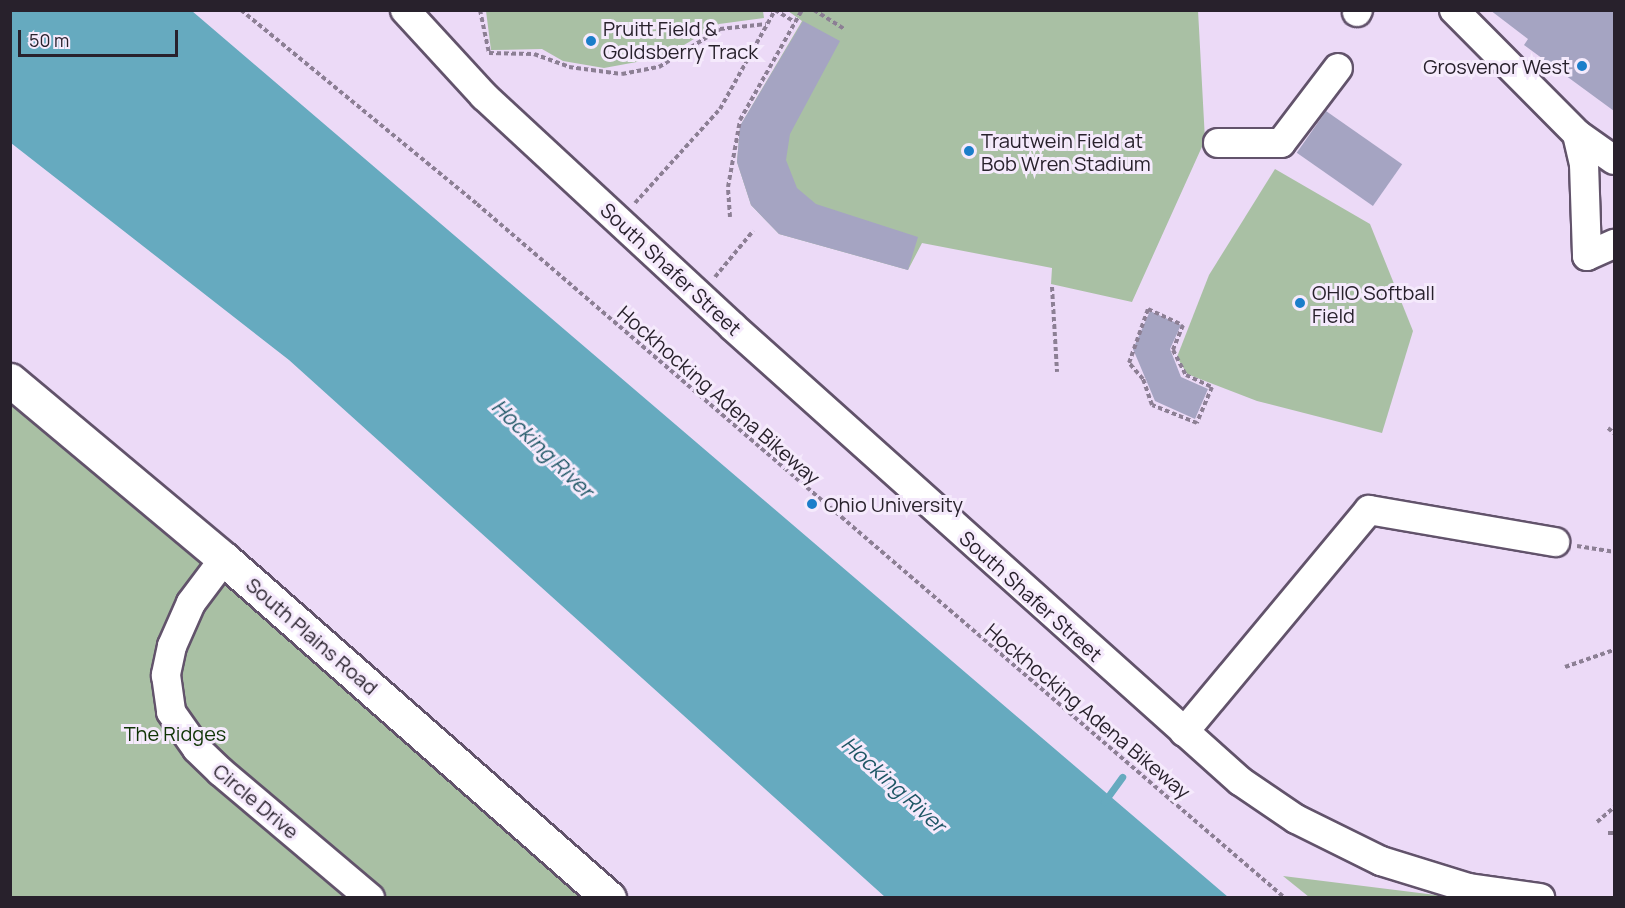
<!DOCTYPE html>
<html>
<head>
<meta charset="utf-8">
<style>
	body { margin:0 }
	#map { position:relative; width:1625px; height:908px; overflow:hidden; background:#ecdaf7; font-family:Manrope,sans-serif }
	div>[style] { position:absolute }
	.green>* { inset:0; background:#a9c0a4 }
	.water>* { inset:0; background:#66aabf }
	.stream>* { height:7px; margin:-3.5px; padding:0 3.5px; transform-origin:3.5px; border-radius:3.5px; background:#66aabf }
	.building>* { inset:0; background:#a5a4c2; transform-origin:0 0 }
	.path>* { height:4px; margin-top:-2px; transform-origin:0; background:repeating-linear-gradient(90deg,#8c7f94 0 4.5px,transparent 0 7.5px) }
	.roads { filter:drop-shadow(2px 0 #62536b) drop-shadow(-2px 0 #62536b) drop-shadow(0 2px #62536b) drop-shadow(0 -2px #62536b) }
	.minor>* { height:28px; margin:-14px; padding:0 14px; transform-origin:14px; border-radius:14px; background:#fff }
	.major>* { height:33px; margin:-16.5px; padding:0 16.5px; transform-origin:16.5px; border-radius:16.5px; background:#fff }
	.dots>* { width:16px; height:16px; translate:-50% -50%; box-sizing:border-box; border:3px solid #f5eafc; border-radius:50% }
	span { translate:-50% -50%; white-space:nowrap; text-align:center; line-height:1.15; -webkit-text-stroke:6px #f5eafc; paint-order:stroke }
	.poi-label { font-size:20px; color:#28212c }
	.left { translate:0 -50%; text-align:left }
	.right { translate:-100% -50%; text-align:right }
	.street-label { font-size:20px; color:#28212c }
	.park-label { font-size:20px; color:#0f3405 }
	.water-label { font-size:21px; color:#1e5665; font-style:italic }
	.frame { position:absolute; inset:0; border:12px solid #28212c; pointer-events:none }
	.scale { position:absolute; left:18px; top:30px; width:160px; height:27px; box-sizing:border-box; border:3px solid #28212c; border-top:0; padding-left:8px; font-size:18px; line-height:21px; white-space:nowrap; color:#28212c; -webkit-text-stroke:4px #f5eafc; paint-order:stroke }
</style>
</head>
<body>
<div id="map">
	<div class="green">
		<div style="clip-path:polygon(1198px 10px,1205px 140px,1132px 302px,1051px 284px,1052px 268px,922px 243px,908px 270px,779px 234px,751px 205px,737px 162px,740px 126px,802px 21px,788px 11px)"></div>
		<div style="clip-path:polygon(763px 11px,764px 18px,719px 24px,664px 57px,604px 68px,563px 61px,542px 49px,491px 50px,486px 11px)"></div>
		<div style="clip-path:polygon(1275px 169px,1370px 224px,1413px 331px,1382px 433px,1257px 401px,1187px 374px,1177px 357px,1209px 275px)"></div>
		<div style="clip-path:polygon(10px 380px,609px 897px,11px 897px)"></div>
		<div style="clip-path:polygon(1283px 876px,1452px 897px,1309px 897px)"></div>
	</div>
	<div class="water">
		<div style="clip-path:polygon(11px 10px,192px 11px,1228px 897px,885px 897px,289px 360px,11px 143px)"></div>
	</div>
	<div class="stream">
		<div style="left:1104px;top:802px;width:31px;rotate:-54deg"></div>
	</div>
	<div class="building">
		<div style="clip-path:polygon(1490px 10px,1614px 10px,1614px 111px,1524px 45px,1528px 39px)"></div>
		<div style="clip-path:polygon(803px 21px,840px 41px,790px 134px,786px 160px,797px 188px,816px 204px,918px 237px,908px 270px,779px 234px,751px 205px,737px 162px,740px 126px)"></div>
		<div style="left:1326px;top:111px;width:93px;height:51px;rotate:35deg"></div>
		<div style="clip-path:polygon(1150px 311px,1181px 325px,1170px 349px,1181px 377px,1208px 389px,1195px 419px,1155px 401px,1133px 349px)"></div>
	</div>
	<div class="path">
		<div style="left:241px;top:10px;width:306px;rotate:39.4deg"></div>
		<div style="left:477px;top:204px;width:1065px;rotate:40.66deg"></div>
		<div style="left:480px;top:10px;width:44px;rotate:78.2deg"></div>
		<div style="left:489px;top:53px;width:45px;rotate:1.3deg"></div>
		<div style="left:534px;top:54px;width:37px;rotate:20deg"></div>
		<div style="left:569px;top:67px;width:53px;rotate:7.5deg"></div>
		<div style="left:622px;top:74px;width:38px;rotate:-11deg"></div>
		<div style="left:659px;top:67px;width:72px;rotate:-31.9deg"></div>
		<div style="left:720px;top:29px;width:46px;rotate:-6.2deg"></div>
		<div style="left:775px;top:10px;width:23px;rotate:31deg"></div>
		<div style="left:814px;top:10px;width:36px;rotate:32deg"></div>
		<div style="left:635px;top:203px;width:127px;rotate:-47.9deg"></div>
		<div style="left:720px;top:109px;width:113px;rotate:-60.9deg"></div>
		<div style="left:730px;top:217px;width:30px;rotate:-94deg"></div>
		<div style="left:728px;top:187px;width:68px;rotate:-79.8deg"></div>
		<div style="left:740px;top:120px;width:126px;rotate:-60.6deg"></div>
		<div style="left:715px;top:277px;width:60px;rotate:-50.4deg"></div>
		<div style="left:1052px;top:287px;width:85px;rotate:86.6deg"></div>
		<div style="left:1148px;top:309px;width:38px;rotate:25deg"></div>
		<div style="left:1183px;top:325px;width:27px;rotate:112deg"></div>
		<div style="left:1173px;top:350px;width:28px;rotate:63deg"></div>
		<div style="left:1186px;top:375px;width:29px;rotate:25deg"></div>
		<div style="left:1212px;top:387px;width:39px;rotate:113deg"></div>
		<div style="left:1197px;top:423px;width:48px;rotate:-158.2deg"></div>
		<div style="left:1152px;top:405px;width:28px;rotate:-109deg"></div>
		<div style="left:1143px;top:379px;width:21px;rotate:-131deg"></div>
		<div style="left:1129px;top:363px;width:57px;rotate:-70.6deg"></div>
		<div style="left:1608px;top:428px;width:8px;rotate:40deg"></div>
		<div style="left:1577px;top:546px;width:37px;rotate:9deg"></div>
		<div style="left:1565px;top:667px;width:52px;rotate:-19.1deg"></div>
		<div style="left:1597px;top:822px;width:23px;rotate:-41deg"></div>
		<div style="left:1608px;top:833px;width:6px"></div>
	</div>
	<div class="roads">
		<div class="minor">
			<div style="left:405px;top:10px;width:117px;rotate:47.4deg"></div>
			<div style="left:484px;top:96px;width:338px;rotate:42.8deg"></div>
			<div style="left:732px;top:326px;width:682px;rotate:41.85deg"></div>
			<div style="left:1240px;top:781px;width:68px;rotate:34.2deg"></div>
			<div style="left:1296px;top:819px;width:95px;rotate:26.3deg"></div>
			<div style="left:1381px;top:861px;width:92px;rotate:17.1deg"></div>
			<div style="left:1469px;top:888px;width:72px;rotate:8deg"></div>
			<div style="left:1454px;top:10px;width:175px;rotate:45.2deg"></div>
			<div style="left:1577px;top:134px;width:45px;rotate:35.1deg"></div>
			<div style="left:1357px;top:12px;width:2px;rotate:-63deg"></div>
			<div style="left:1577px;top:134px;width:31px;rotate:77deg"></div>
			<div style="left:1584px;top:164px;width:92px;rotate:88.1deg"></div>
			<div style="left:1587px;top:256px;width:30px;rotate:-24deg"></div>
			<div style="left:1218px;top:143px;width:63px"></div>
			<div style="left:1281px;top:143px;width:94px;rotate:-52.8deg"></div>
			<div style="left:224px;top:559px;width:55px;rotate:126.9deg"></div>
			<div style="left:191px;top:603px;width:47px;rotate:113.8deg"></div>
			<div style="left:172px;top:646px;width:30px;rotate:102deg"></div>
			<div style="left:166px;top:675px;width:37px;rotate:82deg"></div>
			<div style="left:171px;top:712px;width:45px;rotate:54.9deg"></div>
			<div style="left:197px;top:749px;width:33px;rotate:44deg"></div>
			<div style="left:221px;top:772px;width:195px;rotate:40.2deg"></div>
			<div style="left:1184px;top:732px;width:289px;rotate:-50.2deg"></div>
			<div style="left:1369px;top:510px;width:189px;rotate:9.8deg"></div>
		</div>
		<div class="major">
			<div style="left:10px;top:380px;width:279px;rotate:39.9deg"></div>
			<div style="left:224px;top:559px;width:513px;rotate:41.36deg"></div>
		</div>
	</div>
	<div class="dots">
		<div style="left:591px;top:41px;background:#1b7eca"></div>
		<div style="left:1582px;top:66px;background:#1b7eca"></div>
		<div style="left:969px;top:151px;background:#1b7eca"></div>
		<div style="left:1300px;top:303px;background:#1b7eca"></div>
		<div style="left:812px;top:504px;background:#1b7eca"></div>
	</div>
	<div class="poi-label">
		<span class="left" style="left:603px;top:40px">Pruitt Field &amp;<br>Goldsberry Track</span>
		<span class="right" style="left:1570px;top:66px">Grosvenor West</span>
		<span class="left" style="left:981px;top:152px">Trautwein Field at<br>Bob Wren Stadium</span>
		<span class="left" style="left:1312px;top:304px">OHIO Softball<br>Field</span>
		<span class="left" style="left:824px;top:504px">Ohio University</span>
	</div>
	<div class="street-label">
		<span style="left:671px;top:269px;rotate:43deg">South Shafer Street</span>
		<span style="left:719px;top:395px;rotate:41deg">Hockhocking Adena Bikeway</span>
		<span style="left:1031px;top:596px;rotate:42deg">South Shafer Street</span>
		<span style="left:312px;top:636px;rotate:41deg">South Plains Road</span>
		<span style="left:1088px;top:711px;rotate:40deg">Hockhocking Adena Bikeway</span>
		<span style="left:256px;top:801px;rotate:40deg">Circle Drive</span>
	</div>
	<div class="park-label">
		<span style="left:175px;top:733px">The Ridges</span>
	</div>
	<div class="water-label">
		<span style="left:543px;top:448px;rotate:44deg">Hocking River</span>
		<span style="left:894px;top:784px;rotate:42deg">Hocking River</span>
	</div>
	<div class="frame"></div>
	<div class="scale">50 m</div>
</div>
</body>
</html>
